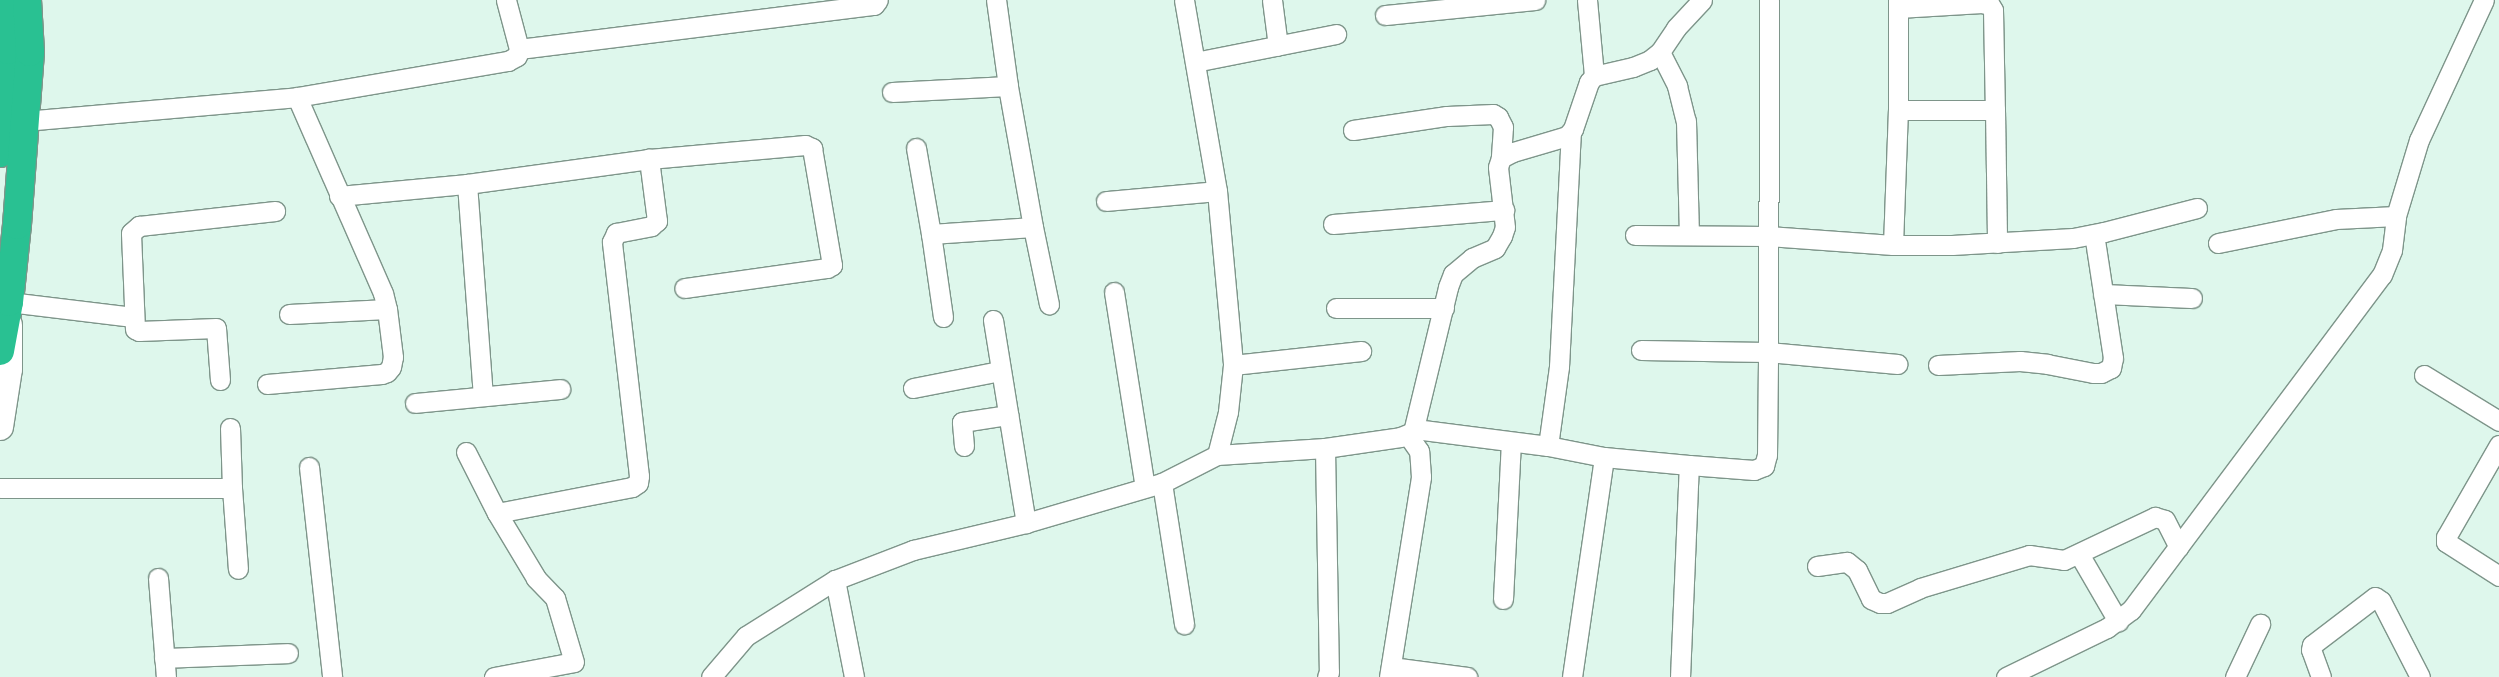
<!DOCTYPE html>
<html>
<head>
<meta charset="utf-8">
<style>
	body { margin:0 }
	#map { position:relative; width:2499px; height:677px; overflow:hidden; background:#def7ec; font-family:Commissioner,sans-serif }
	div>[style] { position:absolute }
	.roads { filter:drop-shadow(1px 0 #7e958a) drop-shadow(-1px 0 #7e958a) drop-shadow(0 1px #7e958a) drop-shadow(0 -1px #7e958a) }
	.street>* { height:19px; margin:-9.5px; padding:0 9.5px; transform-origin:9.5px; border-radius:9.5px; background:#fff }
	.secondary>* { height:26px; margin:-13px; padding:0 13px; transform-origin:13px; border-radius:13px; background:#fff }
	.highway>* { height:28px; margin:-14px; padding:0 14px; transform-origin:14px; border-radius:14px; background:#29c192 }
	span { translate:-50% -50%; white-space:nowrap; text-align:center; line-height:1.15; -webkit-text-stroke:4.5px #def7ec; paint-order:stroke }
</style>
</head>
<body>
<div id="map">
	<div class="roads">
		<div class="street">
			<div style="left:1184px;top:0;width:194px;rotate:80.2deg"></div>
			<div style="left:1217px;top:191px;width:175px;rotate:84.7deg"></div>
			<div style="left:1233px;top:365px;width:47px;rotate:96.1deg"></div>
			<div style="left:1228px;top:412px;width:44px;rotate:104.3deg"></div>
			<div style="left:1272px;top:0;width:46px;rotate:82.6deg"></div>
			<div style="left:1587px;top:0;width:76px;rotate:84.7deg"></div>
			<div style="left:1898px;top:8px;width:84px;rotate:-3.4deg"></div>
			<div style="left:1982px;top:3px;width:8px;rotate:14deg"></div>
			<div style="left:1990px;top:5px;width:6px;rotate:59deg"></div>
			<div style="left:1993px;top:10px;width:100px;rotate:88.9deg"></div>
			<div style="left:1385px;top:15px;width:151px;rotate:-5.7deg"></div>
			<div style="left:519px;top:49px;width:358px;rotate:-7.1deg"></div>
			<div style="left:874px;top:5px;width:6px;rotate:-51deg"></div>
			<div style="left:1660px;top:52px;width:38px;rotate:63deg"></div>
			<div style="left:1677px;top:86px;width:36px;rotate:76deg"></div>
			<div style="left:1686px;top:121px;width:113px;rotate:88.5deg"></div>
			<div style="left:1195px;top:62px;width:144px;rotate:-11.2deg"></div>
			<div style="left:892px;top:92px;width:116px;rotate:-3deg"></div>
			<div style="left:1898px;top:110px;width:97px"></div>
			<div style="left:1995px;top:110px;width:133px;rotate:89.1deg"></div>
			<div style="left:25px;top:121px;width:273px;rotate:-5deg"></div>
			<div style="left:297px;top:97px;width:214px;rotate:-9.7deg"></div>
			<div style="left:508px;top:61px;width:10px;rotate:-29deg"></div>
			<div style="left:517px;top:56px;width:7px;rotate:-74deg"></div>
			<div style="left:519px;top:49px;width:51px;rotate:-104.9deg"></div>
			<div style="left:1353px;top:130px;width:95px;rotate:-8.5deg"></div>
			<div style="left:1447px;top:116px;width:46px;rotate:-2.5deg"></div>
			<div style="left:1493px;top:114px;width:6px;rotate:31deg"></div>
			<div style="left:1498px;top:117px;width:11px;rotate:63deg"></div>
			<div style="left:1503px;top:127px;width:31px;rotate:94deg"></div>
			<div style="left:916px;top:148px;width:87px;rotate:80.1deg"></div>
			<div style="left:467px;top:184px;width:212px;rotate:85.7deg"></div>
			<div style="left:339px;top:196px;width:129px;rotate:-5.4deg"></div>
			<div style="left:467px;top:184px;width:184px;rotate:-7.8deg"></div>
			<div style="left:649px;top:159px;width:157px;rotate:-5.1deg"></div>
			<div style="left:805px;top:145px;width:8px;rotate:23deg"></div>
			<div style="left:812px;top:148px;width:119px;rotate:80.3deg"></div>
			<div style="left:832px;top:265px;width:6px;rotate:149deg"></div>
			<div style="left:827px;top:268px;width:144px;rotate:172deg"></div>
			<div style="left:1106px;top:201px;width:111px;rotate:-5.1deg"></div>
			<div style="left:1333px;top:224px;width:172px;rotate:-4.7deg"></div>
			<div style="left:1033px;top:227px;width:79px;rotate:78.3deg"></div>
			<div style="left:1635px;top:235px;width:133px;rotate:0.4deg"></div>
			<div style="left:1768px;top:236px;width:125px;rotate:4.1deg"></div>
			<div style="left:1893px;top:245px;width:59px"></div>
			<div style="left:1952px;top:245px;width:121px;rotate:-3.3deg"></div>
			<div style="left:2073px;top:238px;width:32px;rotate:-11deg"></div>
			<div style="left:2104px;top:232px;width:96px;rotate:-14.5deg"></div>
			<div style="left:2218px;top:243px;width:120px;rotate:-11.5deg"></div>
			<div style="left:2336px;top:219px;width:60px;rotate:-2.9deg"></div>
			<div style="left:1893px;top:245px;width:135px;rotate:-87.9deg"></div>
			<div style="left:1898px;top:110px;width:110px;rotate:-90deg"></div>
			<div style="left:1114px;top:292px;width:197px;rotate:81deg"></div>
			<div style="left:2103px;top:294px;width:89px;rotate:2.6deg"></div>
			<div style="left:9px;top:302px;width:125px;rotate:6.9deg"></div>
			<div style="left:1336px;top:308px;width:108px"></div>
			<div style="left:289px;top:314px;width:98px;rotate:-2.9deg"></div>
			<div style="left:387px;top:309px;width:16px;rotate:-104deg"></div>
			<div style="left:383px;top:293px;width:214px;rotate:-113.7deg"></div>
			<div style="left:943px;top:317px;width:84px;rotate:-98.2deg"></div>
			<div style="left:931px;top:234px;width:102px;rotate:-3.9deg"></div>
			<div style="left:1033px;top:227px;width:143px;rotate:-100.1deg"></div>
			<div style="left:1008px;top:86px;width:87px;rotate:-97.9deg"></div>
			<div style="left:993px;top:320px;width:206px;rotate:80.8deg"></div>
			<div style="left:1641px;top:350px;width:127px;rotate:0.9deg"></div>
			<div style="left:1768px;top:352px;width:130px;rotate:5.3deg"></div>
			<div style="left:1233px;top:365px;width:129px;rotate:-6.2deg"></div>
			<div style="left:1938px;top:365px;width:82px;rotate:-2.8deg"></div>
			<div style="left:2020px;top:361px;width:27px;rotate:6deg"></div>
			<div style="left:2047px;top:364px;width:47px;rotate:11.1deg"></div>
			<div style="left:2093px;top:373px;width:8px"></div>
			<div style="left:2101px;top:373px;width:11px;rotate:-27deg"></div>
			<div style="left:2111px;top:368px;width:10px;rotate:-79deg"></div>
			<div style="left:2113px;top:358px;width:125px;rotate:-98.7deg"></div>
			<div style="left:2424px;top:375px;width:88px;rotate:31.5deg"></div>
			<div style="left:220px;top:380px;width:52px;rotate:-94.4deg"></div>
			<div style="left:216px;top:328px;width:77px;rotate:177.8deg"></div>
			<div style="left:139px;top:331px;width:4px;rotate:-153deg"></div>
			<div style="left:135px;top:329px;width:96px;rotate:-92.4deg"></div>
			<div style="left:131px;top:233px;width:11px;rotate:-41deg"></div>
			<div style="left:139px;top:226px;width:137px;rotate:-6.3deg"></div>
			<div style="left:267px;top:384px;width:115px;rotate:-5deg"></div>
			<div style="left:382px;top:374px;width:5px;rotate:-22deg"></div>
			<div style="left:387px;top:372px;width:6px;rotate:-51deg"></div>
			<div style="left:391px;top:367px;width:10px;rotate:-79deg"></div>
			<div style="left:393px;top:357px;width:48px;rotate:-97.1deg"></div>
			<div style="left:913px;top:388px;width:89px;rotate:-11.1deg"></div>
			<div style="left:415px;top:403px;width:146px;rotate:-5.5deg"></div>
			<div style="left:230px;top:428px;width:60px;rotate:88.1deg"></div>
			<div style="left:232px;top:488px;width:81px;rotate:85.8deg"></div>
			<div style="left:1415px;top:429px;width:134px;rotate:7.3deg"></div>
			<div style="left:1548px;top:446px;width:80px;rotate:-82.1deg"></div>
			<div style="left:1559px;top:367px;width:234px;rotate:-87.1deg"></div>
			<div style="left:2499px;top:445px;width:106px;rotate:119.9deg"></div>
			<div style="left:2446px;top:537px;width:5px;rotate:90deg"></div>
			<div style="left:2446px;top:542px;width:63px;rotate:32.7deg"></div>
			<div style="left:964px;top:446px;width:24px;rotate:-95deg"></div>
			<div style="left:962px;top:422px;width:47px;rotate:-8.7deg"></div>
			<div style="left:1548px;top:446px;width:57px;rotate:11.1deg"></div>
			<div style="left:1604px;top:457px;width:85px;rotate:5.4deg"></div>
			<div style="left:1689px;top:465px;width:65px;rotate:4.4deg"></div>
			<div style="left:1754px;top:470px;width:11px;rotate:-22deg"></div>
			<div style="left:1764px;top:466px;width:11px;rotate:-75deg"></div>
			<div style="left:1767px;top:455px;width:103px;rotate:-89.4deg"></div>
			<div style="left:1768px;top:352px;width:352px;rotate:-89.8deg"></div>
			<div style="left:1325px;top:448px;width:224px;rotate:89deg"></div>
			<div style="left:1329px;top:672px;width:5px;rotate:112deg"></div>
			<div style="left:466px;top:452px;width:68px;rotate:63.1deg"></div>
			<div style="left:497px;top:513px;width:137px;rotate:-10.9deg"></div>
			<div style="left:632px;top:487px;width:7px;rotate:-34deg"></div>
			<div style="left:638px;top:483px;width:7px;rotate:-82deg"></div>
			<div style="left:639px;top:476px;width:236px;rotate:-96.6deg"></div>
			<div style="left:612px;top:242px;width:10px;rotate:-66deg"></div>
			<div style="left:616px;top:233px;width:36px;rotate:-11deg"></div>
			<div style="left:651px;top:226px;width:8px;rotate:-40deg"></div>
			<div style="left:657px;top:221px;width:63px;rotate:-97.4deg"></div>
			<div style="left:309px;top:467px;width:211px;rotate:83.7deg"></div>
			<div style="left:1162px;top:483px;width:143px;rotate:81.1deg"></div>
			<div style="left:0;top:488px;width:232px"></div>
			<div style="left:2079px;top:554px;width:78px;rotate:59.8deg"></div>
			<div style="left:1817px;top:566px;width:30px;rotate:-8deg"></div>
			<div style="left:1847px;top:562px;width:13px;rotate:39deg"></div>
			<div style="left:1857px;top:570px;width:32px;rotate:64deg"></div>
			<div style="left:1871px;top:599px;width:10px;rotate:24deg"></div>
			<div style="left:1880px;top:603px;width:7px"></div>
			<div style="left:1887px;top:603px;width:36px;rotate:-24deg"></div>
			<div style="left:1920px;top:588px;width:114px;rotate:-16.8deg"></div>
			<div style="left:2029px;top:555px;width:35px;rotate:8deg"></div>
			<div style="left:2064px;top:560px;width:101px;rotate:-25.3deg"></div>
			<div style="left:2155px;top:517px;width:10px;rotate:17deg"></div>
			<div style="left:2165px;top:520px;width:30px;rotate:63deg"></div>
			<div style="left:158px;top:578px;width:99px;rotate:85.4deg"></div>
			<div style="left:835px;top:580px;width:99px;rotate:78.9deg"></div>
			<div style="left:1503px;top:599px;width:157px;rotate:-87.1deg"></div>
			<div style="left:164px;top:658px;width:124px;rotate:-2.3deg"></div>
			<div style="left:1391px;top:667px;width:77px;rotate:7.5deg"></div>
			<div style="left:494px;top:677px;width:81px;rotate:-10.6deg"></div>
			<div style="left:574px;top:662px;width:67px;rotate:-106.5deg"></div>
			<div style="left:555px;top:598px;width:28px;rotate:-134deg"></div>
			<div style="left:536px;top:578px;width:76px;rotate:-121deg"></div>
			<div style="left:711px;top:677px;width:54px;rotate:-49.5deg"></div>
			<div style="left:746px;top:636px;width:105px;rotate:-32.2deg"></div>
			<div style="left:835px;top:580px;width:84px;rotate:-21deg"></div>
			<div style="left:913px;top:550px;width:116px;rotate:-13.4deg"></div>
			<div style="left:1026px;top:523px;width:142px;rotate:-16.4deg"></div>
			<div style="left:1162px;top:483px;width:62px;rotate:-27deg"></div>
			<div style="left:1217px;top:455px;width:108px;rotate:-3.7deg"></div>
			<div style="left:1325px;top:448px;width:76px;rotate:-8.3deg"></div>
			<div style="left:1400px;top:437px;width:14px;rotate:-21deg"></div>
			<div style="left:1413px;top:432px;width:149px;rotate:-76.4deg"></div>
			<div style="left:1448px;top:287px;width:14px;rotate:-69deg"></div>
			<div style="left:1453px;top:274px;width:25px;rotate:-40deg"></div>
			<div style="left:1472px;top:258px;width:25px;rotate:-23deg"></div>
			<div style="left:1495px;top:248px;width:14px;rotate:-60deg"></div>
			<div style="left:1502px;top:236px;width:9px;rotate:-72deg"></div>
			<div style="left:1505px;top:227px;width:60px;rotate:-96.7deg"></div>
			<div style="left:1498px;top:167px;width:9px;rotate:-72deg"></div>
			<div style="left:1501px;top:158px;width:13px;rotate:-27deg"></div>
			<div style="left:1513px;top:152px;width:56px;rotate:-16.5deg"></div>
			<div style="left:1567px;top:136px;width:9px;rotate:-49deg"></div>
			<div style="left:1573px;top:129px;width:50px;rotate:-71.2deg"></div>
			<div style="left:1589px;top:82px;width:8px;rotate:-50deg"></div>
			<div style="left:1594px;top:76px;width:40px;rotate:-13deg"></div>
			<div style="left:1633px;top:67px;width:18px;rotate:-22deg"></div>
			<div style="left:1650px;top:60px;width:13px;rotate:-39deg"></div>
			<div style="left:1660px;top:52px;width:29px;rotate:-56deg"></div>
			<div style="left:1676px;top:28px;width:38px;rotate:-47deg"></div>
			<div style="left:1389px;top:677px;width:203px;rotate:-80.9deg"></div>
			<div style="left:1421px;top:477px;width:26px;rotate:-94deg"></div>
			<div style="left:1419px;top:451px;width:19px;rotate:-125deg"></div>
			<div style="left:1572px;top:677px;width:222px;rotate:-81.7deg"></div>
			<div style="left:1680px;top:677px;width:212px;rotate:-87.6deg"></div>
			<div style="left:2006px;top:677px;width:112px;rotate:-25.9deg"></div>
			<div style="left:2107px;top:628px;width:30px;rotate:-37deg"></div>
			<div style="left:2131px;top:610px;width:419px;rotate:-53.2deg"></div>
			<div style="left:2382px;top:275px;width:27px;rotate:-68deg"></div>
			<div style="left:2392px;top:250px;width:34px;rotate:-83deg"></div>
			<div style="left:2396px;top:216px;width:79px;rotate:-73.2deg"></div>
			<div style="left:2419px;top:140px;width:154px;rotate:-65.1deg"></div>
			<div style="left:2235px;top:677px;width:59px;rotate:-64.7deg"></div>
			<div style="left:2321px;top:677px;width:29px;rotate:-110deg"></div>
			<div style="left:2311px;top:650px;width:5px;rotate:-79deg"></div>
			<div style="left:2312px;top:645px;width:79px;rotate:-37.3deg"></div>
			<div style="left:2375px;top:597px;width:7px;rotate:34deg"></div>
			<div style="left:2381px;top:601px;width:85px;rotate:62.8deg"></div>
		</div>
		<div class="secondary">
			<div style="left:0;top:427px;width:59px;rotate:-81.2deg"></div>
			<div style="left:9px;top:369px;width:44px;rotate:-90deg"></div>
		</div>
		<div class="highway">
			<div style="left:0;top:153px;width:103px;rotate:-85.6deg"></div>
			<div style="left:8px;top:50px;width:50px;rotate:-93.4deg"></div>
			<div style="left:0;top:351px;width:50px;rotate:-79.6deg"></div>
			<div style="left:9px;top:302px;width:77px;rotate:-84.1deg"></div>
			<div style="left:17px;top:225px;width:173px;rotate:-85.7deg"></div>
			<div style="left:30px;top:52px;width:52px;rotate:-93.3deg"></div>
		</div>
	</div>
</div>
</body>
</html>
